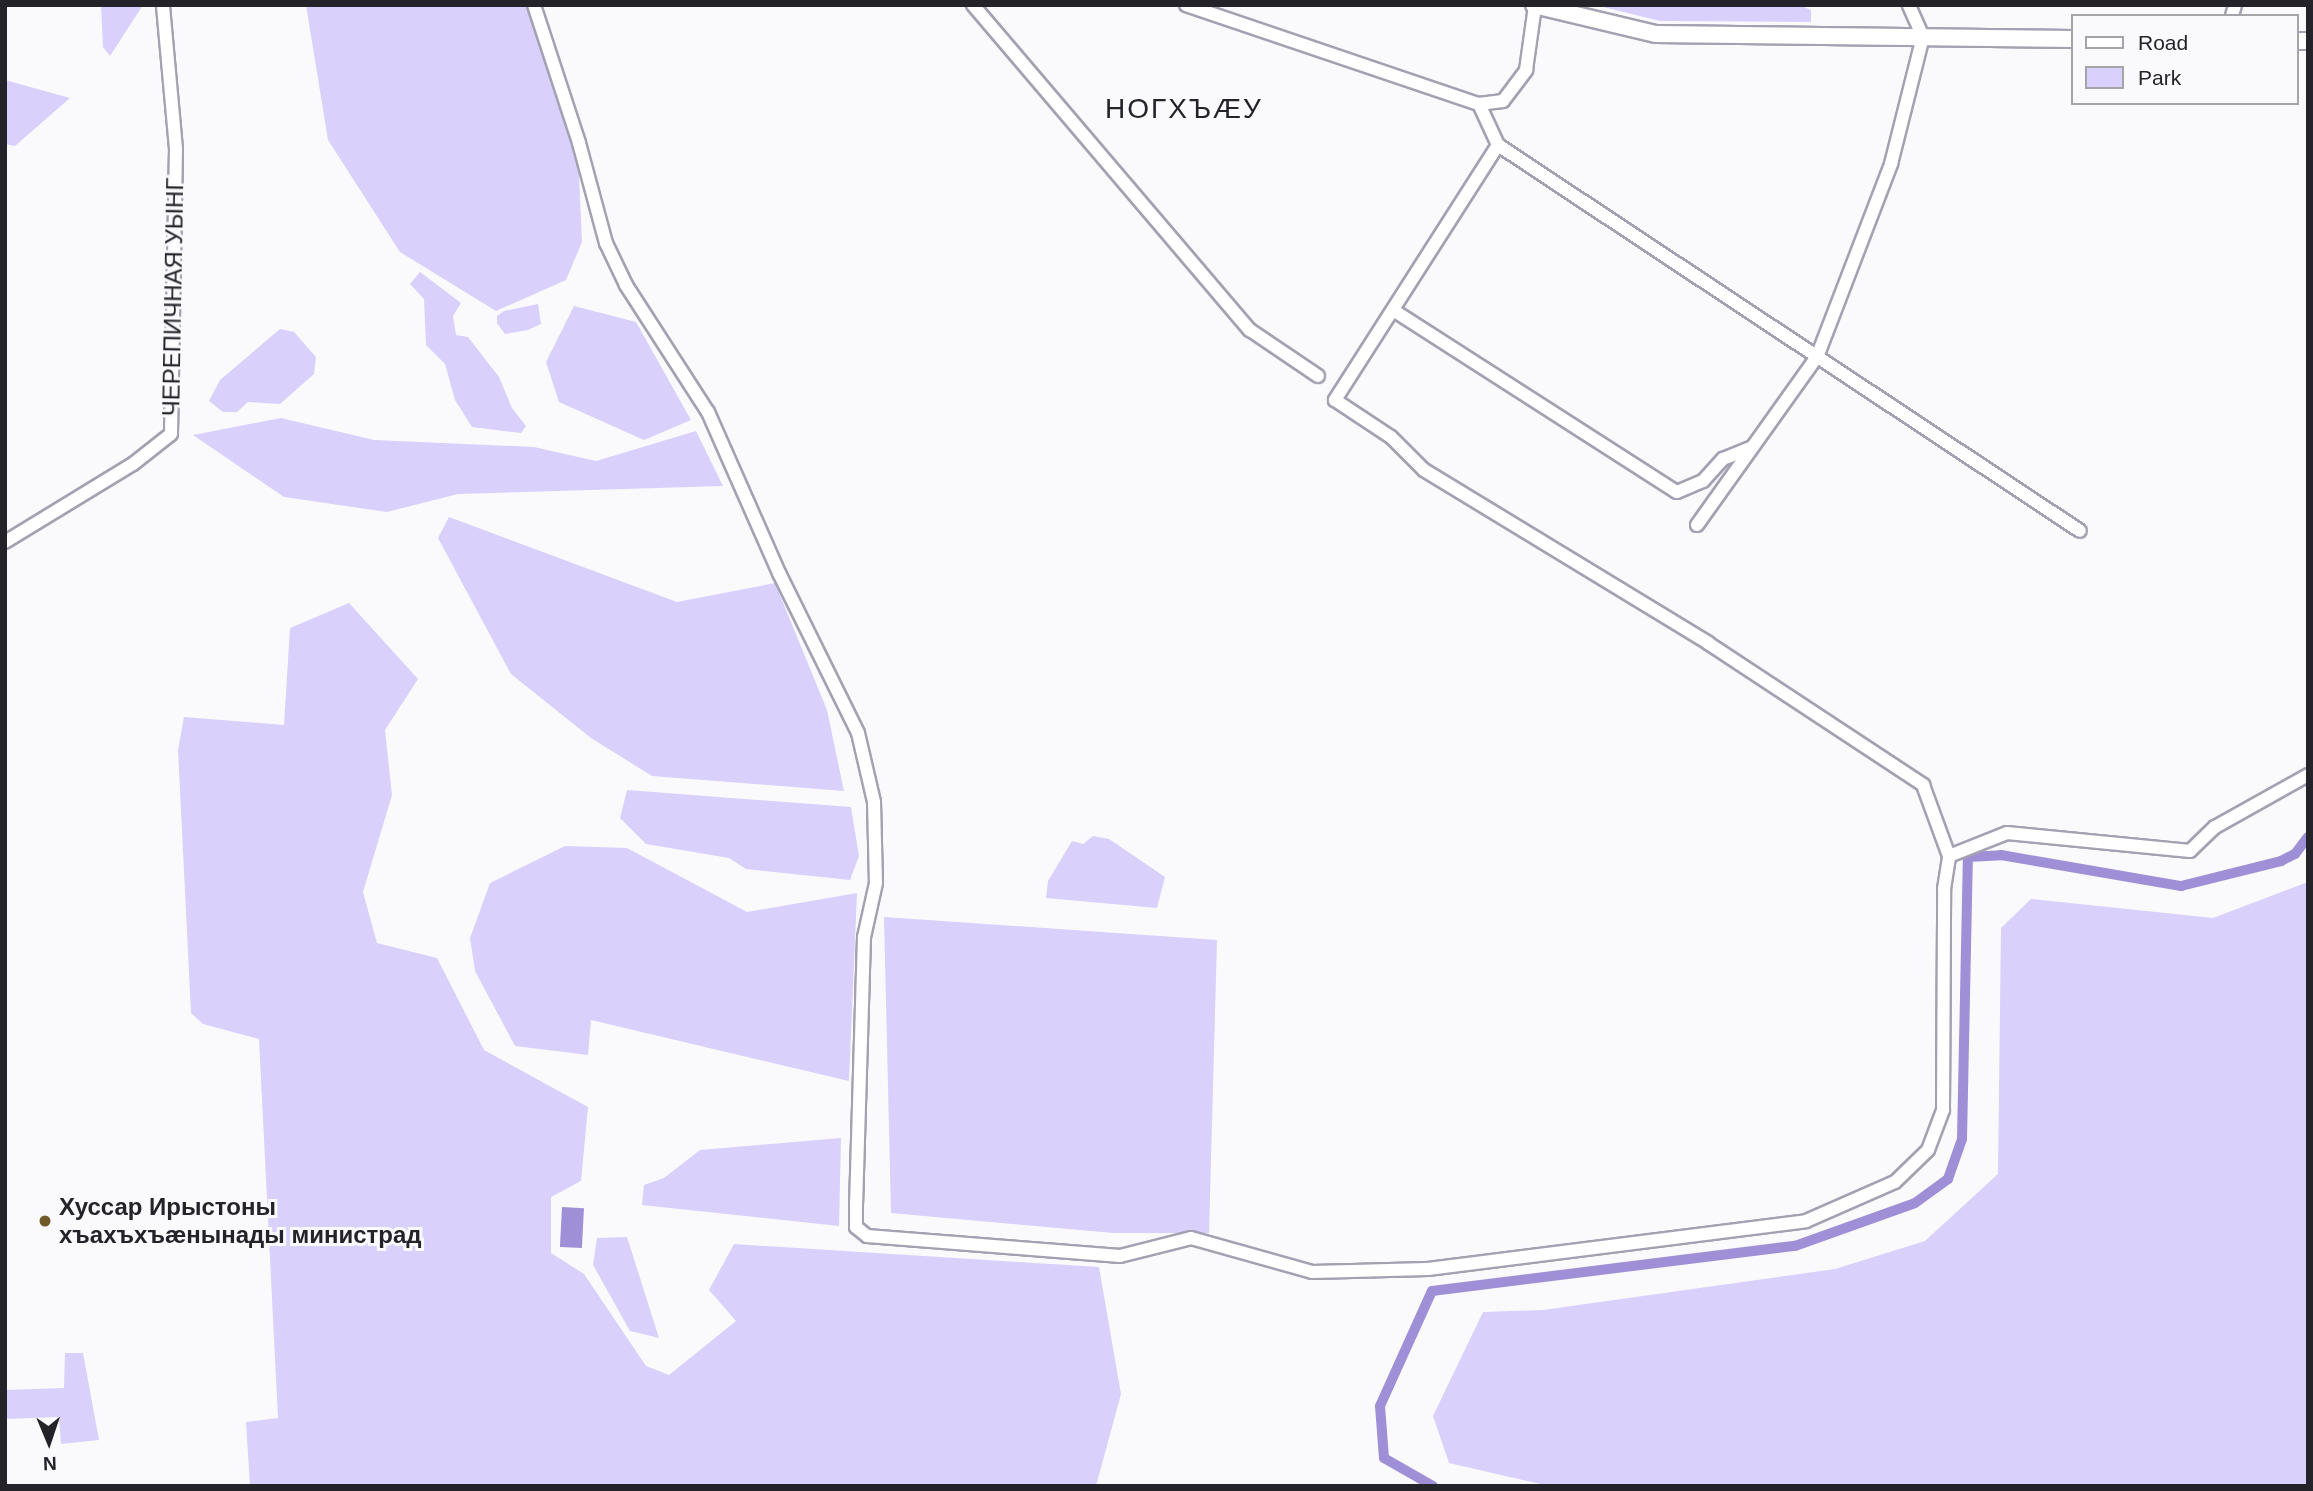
<!DOCTYPE html>
<html>
<head>
<meta charset="utf-8">
<style>
	body { margin:0 }
	#map { position:relative; width:2313px; height:1491px; overflow:hidden; background:#fafafd; font-family:Helvetica,sans-serif }
	div>[style] { position:absolute }
	.green>* { inset:0; background:#d9d0fc }
	.water>* { inset:0; background:#9f8fd7; transform-origin:0 0 }
	.canal>* { height:10px; margin:-5px; padding:0 5px; transform-origin:5px; border-radius:5px; background:#9f8fd7 }
	.roads { filter:drop-shadow(2px 0 #a4a1b2) drop-shadow(-2px 0 #a4a1b2) drop-shadow(0 2px #a4a1b2) drop-shadow(0 -2px #a4a1b2) }
	.minor>* { height:12px; margin:-6px; padding:0 6px; transform-origin:6px; border-radius:6px; background:#fff }
	.secondary>* { height:16px; margin:-8px; padding:0 8px; transform-origin:8px; border-radius:8px; background:#fff }
	.dots>* { width:19px; height:19px; translate:-50% -50%; box-sizing:border-box; border:4px solid #fafafd; border-radius:50% }
	span { translate:-50% -50%; white-space:nowrap; text-align:center; line-height:1.15; -webkit-text-stroke:6px #fafafd; paint-order:stroke }
	.street-label { font-size:24px; color:#24232a }
	.poi-label { font-size:24px; color:#24232a; font-weight:700 }
	.left { translate:0 -50%; text-align:left }
	.quarter-label { font-size:28px; color:#24232a; letter-spacing:2px }
	.frame { position:absolute; inset:0; border:7px solid #24232a; pointer-events:none }
	.legend { position:absolute; left:2071px; top:14px; width:228px; height:91px; box-sizing:border-box; background:#fafafd; border:2px solid #a4a4a9; margin:0; padding:9px 12px; list-style:none; font-size:21px; color:#24232a }
	.legend li { display:flex; align-items:center; gap:14px; height:35px }
	.legend b { width:35px; border:2px solid #a4a4a9 }
	.north { position:absolute; left:14px; top:1407px; width:70px; height:70px; -webkit-text-stroke:5px #fafafd; paint-order:stroke; rotate:178deg; font-size:19px; font-weight:700; line-height:28px; text-align:center; color:#24232a }
	.north::after { content:''; display:block; margin:auto; width:24px; height:32px; background:#24232a; clip-path:polygon(50% 0,100% 100%,50% 72%,0 100%) }
</style>
</head>
<body>
<div id="map">
	<div class="green">
		<div style="clip-path:polygon(101px 5px,143px 5px,110px 56px,103px 47px)"></div>
		<div style="clip-path:polygon(306px 5px,527px 5px,578px 154px,582px 242px,566px 280px,496px 311px,400px 252px,328px 140px)"></div>
		<div style="clip-path:polygon(1595px 5px,1799px 5px,1811px 10px,1811px 22px,1660px 21px)"></div>
		<div style="clip-path:polygon(5px 80px,70px 98px,15px 146px,5px 144px)"></div>
		<div style="clip-path:polygon(420px 272px,461px 303px,453px 316px,456px 335px,468px 337px,499px 377px,512px 408px,526px 426px,521px 433px,472px 427px,455px 400px,445px 364px,426px 345px,424px 299px,410px 284px)"></div>
		<div style="clip-path:polygon(538px 304px,541px 324px,528px 330px,505px 334px,497px 323px,497px 316px,504px 311px)"></div>
		<div style="clip-path:polygon(574px 306px,636px 322px,691px 420px,644px 440px,559px 402px,546px 362px)"></div>
		<div style="clip-path:polygon(280px 329px,294px 332px,316px 357px,314px 374px,280px 404px,248px 402px,237px 412px,223px 412px,209px 401px,220px 380px)"></div>
		<div style="clip-path:polygon(281px 418px,374px 440px,534px 447px,596px 461px,696px 431px,723px 486px,458px 494px,387px 512px,284px 497px,193px 435px)"></div>
		<div style="clip-path:polygon(449px 517px,677px 602px,775px 583px,827px 710px,844px 791px,652px 776px,591px 738px,511px 674px,438px 538px)"></div>
		<div style="clip-path:polygon(349px 603px,418px 679px,385px 730px,392px 795px,363px 892px,377px 943px,437px 958px,484px 1050px,588px 1107px,581px 1181px,551px 1197px,551px 1253px,584px 1274px,646px 1366px,669px 1375px,736px 1321px,709px 1290px,734px 1244px,1099px 1267px,1121px 1394px,1096px 1486px,250px 1486px,246px 1422px,278px 1418px,259px 1039px,203px 1024px,191px 1013px,178px 750px,184px 717px,284px 725px,290px 628px)"></div>
		<div style="clip-path:polygon(627px 790px,851px 807px,859px 856px,850px 880px,746px 869px,729px 858px,646px 844px,620px 818px)"></div>
		<div style="clip-path:polygon(1093px 836px,1109px 839px,1165px 877px,1157px 908px,1046px 898px,1048px 881px,1072px 841px,1083px 844px)"></div>
		<div style="clip-path:polygon(565px 846px,627px 848px,747px 912px,857px 893px,849px 1081px,591px 1020px,588px 1055px,515px 1046px,475px 971px,470px 938px,490px 883px)"></div>
		<div style="clip-path:polygon(2308px 882px,2308px 1486px,1549px 1486px,1449px 1463px,1433px 1416px,1483px 1312px,1543px 1310px,1835px 1269px,1925px 1241px,1998px 1174px,2001px 928px,2031px 899px,2213px 918px)"></div>
		<div style="clip-path:polygon(884px 917px,1217px 940px,1209px 1233px,1113px 1233px,891px 1213px)"></div>
		<div style="clip-path:polygon(841px 1138px,839px 1226px,642px 1205px,644px 1185px,664px 1178px,700px 1150px)"></div>
		<div style="clip-path:polygon(627px 1237px,659px 1338px,630px 1331px,593px 1265px,597px 1238px)"></div>
		<div style="clip-path:polygon(65px 1353px,83px 1353px,99px 1440px,61px 1444px,59px 1417px,5px 1419px,5px 1390px,64px 1388px)"></div>
	</div>
	<div class="water">
		<div style="left:562px;top:1207px;width:22px;height:40px;rotate:3deg"></div>
	</div>
	<div class="canal">
		<div style="left:1433px;top:1486px;width:56px;rotate:-150.3deg"></div>
		<div style="left:1384px;top:1458px;width:52px;rotate:-94.4deg"></div>
		<div style="left:1380px;top:1406px;width:126px;rotate:-65.7deg"></div>
		<div style="left:1432px;top:1291px;width:366px;rotate:-7.1deg"></div>
		<div style="left:1795px;top:1246px;width:127px;rotate:-19.7deg"></div>
		<div style="left:1915px;top:1203px;width:41px;rotate:-36deg"></div>
		<div style="left:1948px;top:1179px;width:42px;rotate:-70.7deg"></div>
		<div style="left:1962px;top:1139px;width:282px;rotate:-88.8deg"></div>
		<div style="left:1968px;top:857px;width:33px;rotate:-3deg"></div>
		<div style="left:2001px;top:855px;width:183px;rotate:9.8deg"></div>
		<div style="left:2181px;top:886px;width:103px;rotate:-14deg"></div>
		<div style="left:2281px;top:861px;width:16px;rotate:-27deg"></div>
		<div style="left:2295px;top:854px;width:21px;rotate:-53deg"></div>
	</div>
	<div class="roads">
		<div class="minor">
			<div style="left:534px;top:5px;width:145px;rotate:71.9deg"></div>
			<div style="left:579px;top:143px;width:104px;rotate:74.9deg"></div>
			<div style="left:606px;top:243px;width:47px;rotate:64.5deg"></div>
			<div style="left:626px;top:285px;width:151px;rotate:57.2deg"></div>
			<div style="left:708px;top:412px;width:176px;rotate:66.2deg"></div>
			<div style="left:779px;top:573px;width:178px;rotate:63.7deg"></div>
			<div style="left:858px;top:733px;width:71px;rotate:76.9deg"></div>
			<div style="left:874px;top:802px;width:81px;rotate:88.6deg"></div>
			<div style="left:876px;top:883px;width:55px;rotate:102.5deg"></div>
			<div style="left:864px;top:937px;width:266px;rotate:91.7deg"></div>
			<div style="left:856px;top:1203px;width:24px;rotate:90deg"></div>
			<div style="left:856px;top:1227px;width:14px;rotate:39deg"></div>
			<div style="left:867px;top:1236px;width:254px;rotate:4.5deg"></div>
			<div style="left:1120px;top:1256px;width:73px;rotate:-14.2deg"></div>
			<div style="left:1191px;top:1238px;width:126px;rotate:15.7deg"></div>
			<div style="left:1312px;top:1272px;width:116px;rotate:-1.5deg"></div>
			<div style="left:1428px;top:1269px;width:381px;rotate:-7.2deg"></div>
			<div style="left:1806px;top:1221px;width:97px;rotate:-23.7deg"></div>
			<div style="left:1895px;top:1182px;width:46px;rotate:-44.1deg"></div>
			<div style="left:1928px;top:1150px;width:43px;rotate:-69.4deg"></div>
			<div style="left:1943px;top:1110px;width:221px;rotate:-89.7deg"></div>
			<div style="left:1944px;top:889px;width:33px;rotate:-81deg"></div>
			<div style="left:1949px;top:856px;width:62px;rotate:-21.6deg"></div>
			<div style="left:2007px;top:833px;width:184px;rotate:5.6deg"></div>
			<div style="left:2190px;top:851px;width:35px;rotate:-44deg"></div>
			<div style="left:2215px;top:827px;width:107px;rotate:-29.2deg"></div>
			<div style="left:973px;top:5px;width:427px;rotate:49.6deg"></div>
			<div style="left:1250px;top:330px;width:82px;rotate:34.1deg"></div>
			<div style="left:1186px;top:5px;width:309px;rotate:18.7deg"></div>
			<div style="left:1479px;top:104px;width:24px;rotate:-7deg"></div>
			<div style="left:1503px;top:101px;width:39px;rotate:-53deg"></div>
			<div style="left:1526px;top:70px;width:65px;rotate:-82deg"></div>
			<div style="left:2232px;top:16px;width:11px;rotate:-75deg"></div>
			<div style="left:1479px;top:104px;width:45px;rotate:65.1deg"></div>
			<div style="left:1498px;top:145px;width:698px;rotate:33.55deg"></div>
			<div style="left:1498px;top:145px;width:303px;rotate:122.6deg"></div>
			<div style="left:1335px;top:400px;width:67px;rotate:33.5deg"></div>
			<div style="left:1391px;top:437px;width:47px;rotate:45deg"></div>
			<div style="left:1424px;top:470px;width:333px;rotate:31.3deg"></div>
			<div style="left:1708px;top:643px;width:258px;rotate:33.4deg"></div>
			<div style="left:1923px;top:785px;width:76px;rotate:69.9deg"></div>
			<div style="left:1393px;top:310px;width:337px;rotate:32.7deg"></div>
			<div style="left:1677px;top:492px;width:28px;rotate:-23deg"></div>
			<div style="left:1703px;top:481px;width:30px;rotate:-48deg"></div>
			<div style="left:1723px;top:459px;width:31px;rotate:-22deg"></div>
			<div style="left:1697px;top:525px;width:206px;rotate:-54.5deg"></div>
			<div style="left:1817px;top:357px;width:207px;rotate:-69deg"></div>
			<div style="left:1891px;top:164px;width:131px;rotate:-75.9deg"></div>
			<div style="left:1923px;top:37px;width:35px;rotate:-114deg"></div>
			<div style="left:5px;top:542px;width:150px;rotate:-31.4deg"></div>
			<div style="left:133px;top:464px;width:48px;rotate:-38.3deg"></div>
			<div style="left:171px;top:434px;width:285px;rotate:-89deg"></div>
			<div style="left:176px;top:149px;width:145px;rotate:-95.2deg"></div>
		</div>
		<div class="secondary">
			<div style="left:1534px;top:5px;width:125px;rotate:13.4deg"></div>
			<div style="left:1656px;top:34px;width:417px;rotate:0.7deg"></div>
			<div style="left:2297px;top:41px;width:11px"></div>
		</div>
	</div>
	<div class="dots">
		<div style="left:45px;top:1221px;background:#715a2a"></div>
	</div>
	<div class="street-label">
		<span style="left:173px;top:297px;rotate:-89deg">ЧЕРЕПИЧНАЯ УЫНГ</span>
	</div>
	<div class="poi-label">
		<span class="left" style="left:59px;top:1221px">Хуссар Ирыстоны<br>хъахъхъæнынады министрад</span>
	</div>
	<div class="quarter-label">
		<span style="left:1184px;top:109px">НОГХЪÆУ</span>
	</div>
	<div class="frame"></div>
	<ul class="legend">
	<li><b style="height:9px;background:#fff"></b>Road</li>
	<li><b style="height:19px;background:#d9d0fc"></b>Park</li>
	</ul>
	<div class="north">N</div>
</div>
</body>
</html>
